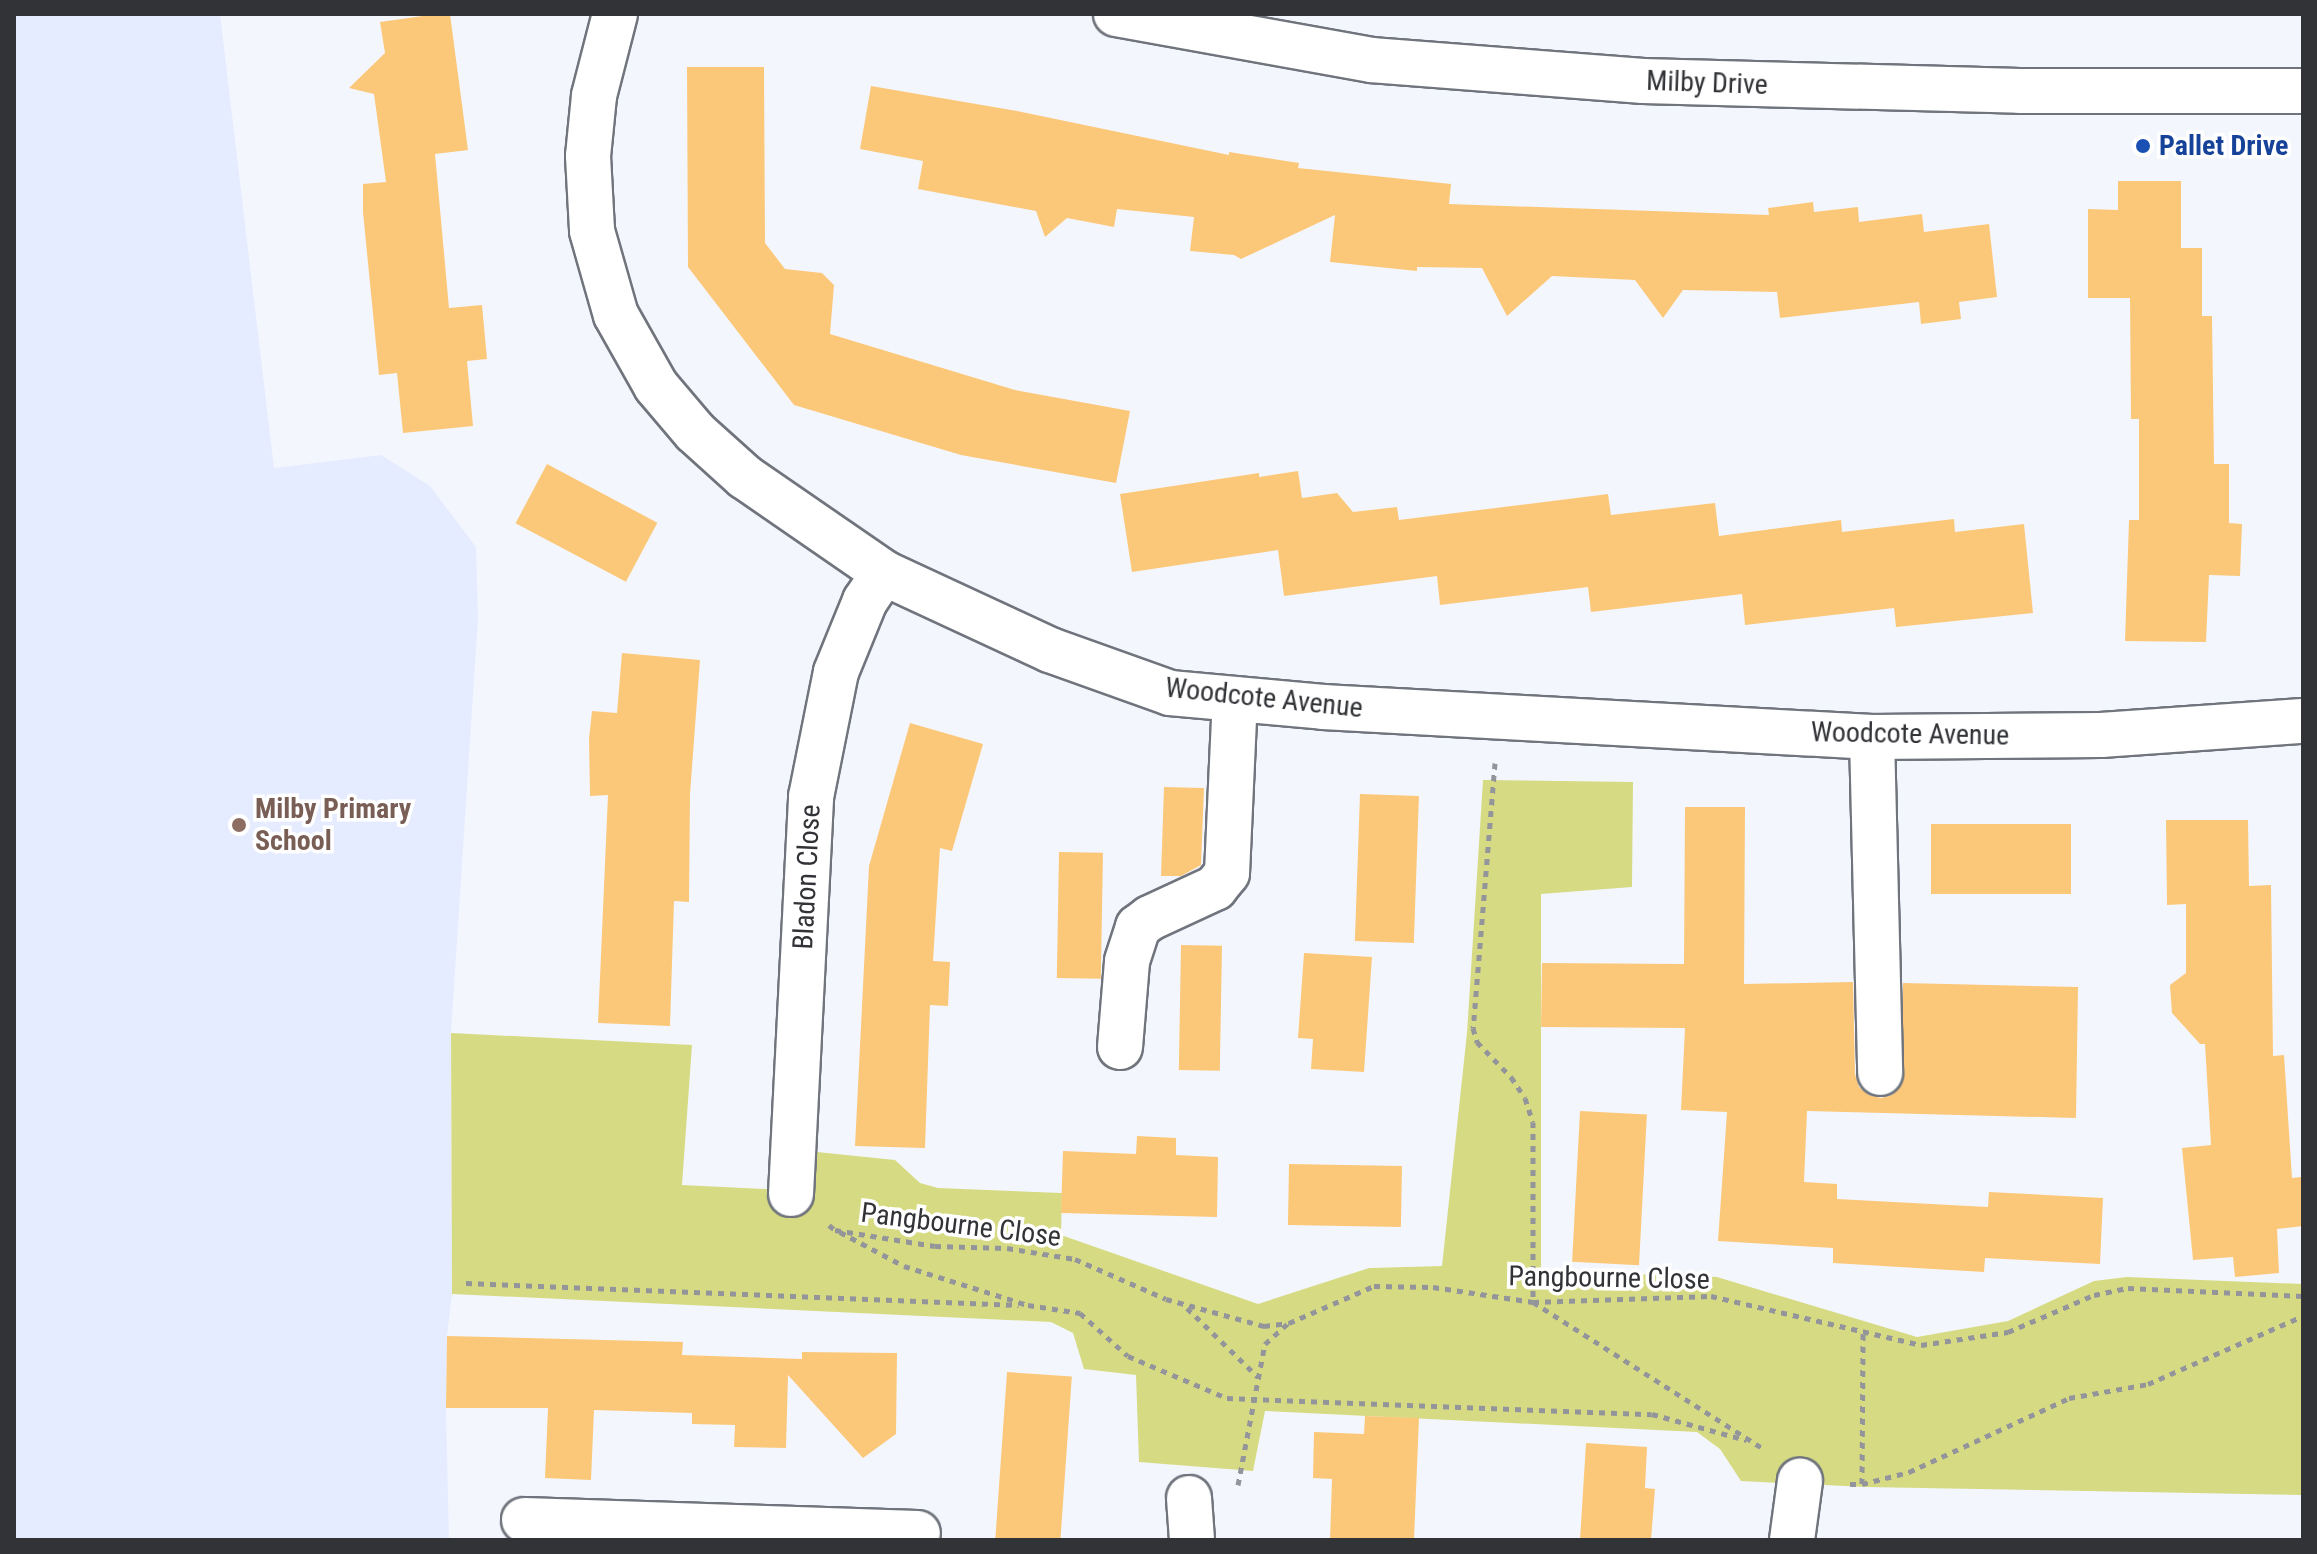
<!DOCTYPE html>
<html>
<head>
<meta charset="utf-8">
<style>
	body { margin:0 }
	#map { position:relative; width:2317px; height:1554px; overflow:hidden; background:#f4f6fd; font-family:"Roboto Condensed",sans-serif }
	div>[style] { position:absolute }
	.built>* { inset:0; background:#e6ecff }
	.green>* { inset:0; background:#d6db83 }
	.building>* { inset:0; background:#fbc87a; transform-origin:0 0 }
	.path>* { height:5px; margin-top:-2.5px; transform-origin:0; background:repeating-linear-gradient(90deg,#93959a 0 6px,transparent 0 12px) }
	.roads { filter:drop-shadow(2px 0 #70747d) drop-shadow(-2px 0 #70747d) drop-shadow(0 2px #70747d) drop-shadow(0 -2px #70747d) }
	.minor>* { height:44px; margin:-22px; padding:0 22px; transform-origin:22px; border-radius:22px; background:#fff }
	.dots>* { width:22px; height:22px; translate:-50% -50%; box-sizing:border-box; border:4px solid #fff; border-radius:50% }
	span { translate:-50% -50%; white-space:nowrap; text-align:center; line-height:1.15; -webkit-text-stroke:7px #fff; paint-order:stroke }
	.street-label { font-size:28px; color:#323337 }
	.transit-label { font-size:28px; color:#164399; font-weight:700 }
	.left { translate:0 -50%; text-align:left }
	.education-label { font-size:28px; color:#785e54; font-weight:700 }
	.frame { position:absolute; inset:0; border:16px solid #323337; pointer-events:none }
</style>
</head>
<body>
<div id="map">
	<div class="built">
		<div style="clip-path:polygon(14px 14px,220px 14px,274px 468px,381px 455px,430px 486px,476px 547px,478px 618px,451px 1033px,452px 1294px,447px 1336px,446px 1408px,449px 1540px,14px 1540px)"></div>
	</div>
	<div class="green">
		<div style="clip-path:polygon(1483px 780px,1633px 782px,1632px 887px,1541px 894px,1541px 1271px,1717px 1277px,1917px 1337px,2008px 1321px,2094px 1281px,2127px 1277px,2303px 1284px,2303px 1495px,1865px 1487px,1741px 1481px,1720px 1449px,1697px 1432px,1265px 1411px,1253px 1471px,1139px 1462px,1136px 1375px,1084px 1369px,1073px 1333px,1051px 1322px,452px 1294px,451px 1033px,692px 1045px,682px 1185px,808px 1191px,817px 1152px,895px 1160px,920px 1183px,938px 1188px,1062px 1193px,1061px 1235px,1258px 1304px,1369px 1268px,1442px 1266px,1467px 1033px)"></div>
	</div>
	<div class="building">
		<div style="clip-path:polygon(437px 14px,450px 14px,468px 150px,435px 154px,449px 308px,482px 305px,487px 359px,467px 361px,473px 426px,403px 433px,397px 373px,379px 375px,363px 212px,363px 184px,386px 182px,374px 94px,349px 88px,385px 53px,380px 22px)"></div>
		<div style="clip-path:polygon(687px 67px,764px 67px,765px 243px,785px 269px,822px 273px,834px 285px,830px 334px,1015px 390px,1130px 411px,1116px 483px,961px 455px,794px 405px,688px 267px)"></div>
		<div style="clip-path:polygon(871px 86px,1017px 111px,1229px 155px,1229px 152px,1299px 163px,1298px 168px,1451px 184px,1449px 204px,1769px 215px,1768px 208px,1813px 202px,1814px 212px,1858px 207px,1859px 222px,1922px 214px,1924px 232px,1989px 224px,1997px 297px,1959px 302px,1961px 319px,1921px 324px,1919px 302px,1780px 318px,1777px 292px,1683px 290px,1663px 318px,1635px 280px,1552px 276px,1507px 316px,1482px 268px,1417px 267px,1417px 271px,1330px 262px,1335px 215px,1241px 259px,1234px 255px,1190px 251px,1194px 217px,1117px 209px,1114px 227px,1067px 218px,1045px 237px,1036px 211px,918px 189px,923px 161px,860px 149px)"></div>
		<div style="clip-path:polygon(2118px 181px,2181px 181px,2181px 248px,2202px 248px,2202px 316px,2212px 316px,2214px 464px,2229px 464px,2229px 523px,2242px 524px,2240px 576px,2209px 575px,2206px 642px,2125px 641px,2129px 520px,2139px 520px,2139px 419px,2131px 419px,2130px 298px,2088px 298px,2088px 209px,2118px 210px)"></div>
		<div style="left:547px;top:464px;width:125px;height:67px;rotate:28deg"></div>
		<div style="clip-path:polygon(1298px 471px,1302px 498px,1337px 493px,1353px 512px,1397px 507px,1399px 520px,1608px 494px,1611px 515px,1715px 503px,1719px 536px,1841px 520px,1842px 532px,1954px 519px,1955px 532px,2024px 524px,2033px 613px,1896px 627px,1894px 608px,1745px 625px,1742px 594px,1591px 612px,1588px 587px,1440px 605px,1437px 576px,1284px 596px,1278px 550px,1132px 572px,1120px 494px,1259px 473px,1259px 477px)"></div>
		<div style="clip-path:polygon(622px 653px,700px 660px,690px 794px,689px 902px,674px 901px,670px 1026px,598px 1023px,608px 795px,590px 796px,589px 739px,592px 711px,617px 713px)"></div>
		<div style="clip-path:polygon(910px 723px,983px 744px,952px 851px,940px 848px,933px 961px,950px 962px,948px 1006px,930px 1005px,925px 1148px,855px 1146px,869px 866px)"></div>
		<div style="clip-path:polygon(1164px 787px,1204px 788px,1201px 865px,1181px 876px,1161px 876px)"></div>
		<div style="left:1360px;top:794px;width:59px;height:147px;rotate:2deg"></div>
		<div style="clip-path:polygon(1685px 807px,1745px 807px,1744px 984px,1853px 982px,1855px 1074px,1859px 1087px,1869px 1095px,1881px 1098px,1892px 1095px,1902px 1084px,1903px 983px,2078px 987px,2076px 1118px,1807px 1111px,1804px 1182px,1837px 1184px,1837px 1199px,1988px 1207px,1989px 1192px,2103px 1198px,2100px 1264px,1985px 1258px,1984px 1272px,1833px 1263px,1833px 1248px,1718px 1241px,1727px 1112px,1681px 1110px,1685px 1028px,1541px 1027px,1542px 963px,1684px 964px)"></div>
		<div style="clip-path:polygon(2166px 820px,2248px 820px,2249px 886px,2271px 885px,2273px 1056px,2284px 1055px,2292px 1178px,2301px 1177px,2303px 1202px,2303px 1226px,2277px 1229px,2279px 1273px,2235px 1277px,2233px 1257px,2193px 1260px,2182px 1148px,2211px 1145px,2205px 1044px,2200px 1044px,2172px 1013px,2170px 985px,2186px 973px,2186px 904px,2167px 905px)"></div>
		<div style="left:1931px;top:824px;width:140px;height:70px"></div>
		<div style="left:1059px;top:852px;width:44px;height:126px;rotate:1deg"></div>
		<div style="left:1181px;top:945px;width:41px;height:125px;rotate:1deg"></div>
		<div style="clip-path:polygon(1304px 953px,1372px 957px,1364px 1072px,1311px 1069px,1313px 1039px,1298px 1038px)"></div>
		<div style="left:1580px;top:1111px;width:67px;height:151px;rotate:3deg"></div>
		<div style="clip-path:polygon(1137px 1136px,1176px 1138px,1176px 1155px,1218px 1157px,1217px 1217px,1061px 1213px,1063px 1151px,1136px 1154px)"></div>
		<div style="left:1289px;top:1164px;width:113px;height:61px;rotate:1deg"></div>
		<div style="clip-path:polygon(447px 1336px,683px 1342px,682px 1355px,802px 1359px,802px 1352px,897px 1353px,896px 1434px,863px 1458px,788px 1375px,786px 1448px,734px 1447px,735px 1425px,692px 1424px,692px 1413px,594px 1410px,591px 1480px,545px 1478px,548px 1408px,446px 1408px)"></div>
		<div style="left:1007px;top:1372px;width:65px;height:168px;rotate:4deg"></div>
		<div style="clip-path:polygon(1365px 1416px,1419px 1418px,1414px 1540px,1330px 1540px,1332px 1479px,1313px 1478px,1314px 1432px,1364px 1434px)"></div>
		<div style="clip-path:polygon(1586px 1443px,1647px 1447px,1645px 1488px,1655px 1489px,1651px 1540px,1580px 1540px)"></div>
	</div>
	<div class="path">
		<div style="left:1495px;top:763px;width:266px;rotate:94.7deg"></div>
		<div style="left:1473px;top:1028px;width:15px;rotate:74deg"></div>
		<div style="left:1477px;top:1042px;width:49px;rotate:45.8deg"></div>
		<div style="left:1511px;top:1077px;width:25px;rotate:56deg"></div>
		<div style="left:1525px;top:1098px;width:25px;rotate:72deg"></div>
		<div style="left:1533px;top:1122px;width:180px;rotate:90deg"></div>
		<div style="left:1533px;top:1302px;width:275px;rotate:32.5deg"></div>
		<div style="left:829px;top:1225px;width:8px;rotate:40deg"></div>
		<div style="left:835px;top:1230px;width:101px;rotate:9.1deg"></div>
		<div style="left:935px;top:1246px;width:72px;rotate:1.6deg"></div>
		<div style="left:1007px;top:1248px;width:69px;rotate:9.2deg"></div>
		<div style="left:1075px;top:1259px;width:99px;rotate:23.7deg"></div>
		<div style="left:1166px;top:1299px;width:102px;rotate:15.4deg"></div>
		<div style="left:1264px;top:1326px;width:25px;rotate:-7deg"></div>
		<div style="left:1289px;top:1323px;width:93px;rotate:-23.5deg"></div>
		<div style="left:1374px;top:1286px;width:59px;rotate:1deg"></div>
		<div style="left:1433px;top:1287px;width:101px;rotate:8.5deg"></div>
		<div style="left:1533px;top:1302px;width:178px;rotate:-1.9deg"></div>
		<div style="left:1711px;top:1296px;width:216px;rotate:13.1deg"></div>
		<div style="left:1921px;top:1345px;width:88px;rotate:-8.5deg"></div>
		<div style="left:2008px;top:1332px;width:94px;rotate:-23.3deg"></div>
		<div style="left:2094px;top:1295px;width:35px;rotate:-12deg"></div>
		<div style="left:2128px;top:1288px;width:175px;rotate:2.6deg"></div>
		<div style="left:840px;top:1232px;width:72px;rotate:28deg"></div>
		<div style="left:904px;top:1266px;width:130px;rotate:17.5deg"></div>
		<div style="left:1028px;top:1305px;width:53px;rotate:8.7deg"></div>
		<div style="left:1080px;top:1313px;width:64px;rotate:41.9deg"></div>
		<div style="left:1128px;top:1356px;width:108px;rotate:23deg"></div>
		<div style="left:1227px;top:1398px;width:425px;rotate:2.2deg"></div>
		<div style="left:1652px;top:1414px;width:98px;rotate:15.5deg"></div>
		<div style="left:466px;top:1283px;width:553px;rotate:2.28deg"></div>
		<div style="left:1187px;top:1308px;width:98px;rotate:44.2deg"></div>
		<div style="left:1850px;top:1484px;width:12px"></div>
		<div style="left:1862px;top:1484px;width:49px;rotate:-14.3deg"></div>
		<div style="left:1909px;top:1472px;width:176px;rotate:-24.8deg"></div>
		<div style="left:2069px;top:1398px;width:80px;rotate:-10deg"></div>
		<div style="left:2148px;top:1384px;width:169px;rotate:-23.7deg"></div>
		<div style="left:1862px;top:1484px;width:152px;rotate:-89.6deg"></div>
		<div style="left:1238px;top:1485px;width:144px;rotate:-79.2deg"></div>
		<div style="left:1265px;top:1344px;width:31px;rotate:-42deg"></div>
	</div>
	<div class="roads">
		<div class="minor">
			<div style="left:615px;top:14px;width:85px;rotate:104.4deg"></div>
			<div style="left:594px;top:96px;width:60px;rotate:95.7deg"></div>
			<div style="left:588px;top:156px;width:75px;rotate:86.9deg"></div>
			<div style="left:592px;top:231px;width:87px;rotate:74.1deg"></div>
			<div style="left:616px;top:315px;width:81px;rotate:60.6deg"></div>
			<div style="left:656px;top:386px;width:60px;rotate:49.7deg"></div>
			<div style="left:695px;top:432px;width:67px;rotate:42deg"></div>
			<div style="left:745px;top:477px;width:169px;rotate:34.6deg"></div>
			<div style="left:884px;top:573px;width:183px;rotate:24.9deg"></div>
			<div style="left:1050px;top:650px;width:127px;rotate:19.7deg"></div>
			<div style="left:1170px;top:693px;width:154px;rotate:5.2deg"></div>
			<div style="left:1323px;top:707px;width:550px;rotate:3.13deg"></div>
			<div style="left:1872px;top:737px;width:229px;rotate:-0.5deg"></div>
			<div style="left:2101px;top:735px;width:202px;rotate:-4deg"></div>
			<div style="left:1116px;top:14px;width:259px;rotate:10.2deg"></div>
			<div style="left:1371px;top:60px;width:273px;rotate:4.4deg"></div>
			<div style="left:1643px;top:81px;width:377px;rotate:1.5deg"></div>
			<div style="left:2020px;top:91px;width:283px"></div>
			<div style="left:1872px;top:737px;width:336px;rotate:88.6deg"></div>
			<div style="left:1120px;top:1047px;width:86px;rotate:-85.3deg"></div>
			<div style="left:1127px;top:961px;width:36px;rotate:-72deg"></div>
			<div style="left:1138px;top:927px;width:15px;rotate:-37deg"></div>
			<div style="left:1150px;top:918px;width:72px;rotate:-24.8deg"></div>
			<div style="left:1215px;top:888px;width:19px;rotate:-51deg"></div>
			<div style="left:1227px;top:873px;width:174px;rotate:-87.4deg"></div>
			<div style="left:791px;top:1194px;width:398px;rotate:-87.1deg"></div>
			<div style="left:811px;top:797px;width:127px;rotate:-78.7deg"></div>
			<div style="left:836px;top:672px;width:77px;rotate:-67.8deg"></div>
			<div style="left:865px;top:601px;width:34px;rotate:-56deg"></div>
			<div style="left:1189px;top:1498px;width:42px;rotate:85.9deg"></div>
			<div style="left:524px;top:1520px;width:394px;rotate:1.9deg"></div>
			<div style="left:1792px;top:1540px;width:60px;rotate:-82.3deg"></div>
		</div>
	</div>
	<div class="dots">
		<div style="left:2143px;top:146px;background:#1a4fb4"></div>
		<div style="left:239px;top:825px;background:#8d6e63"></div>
	</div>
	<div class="street-label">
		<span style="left:1707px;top:83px;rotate:2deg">Milby Drive</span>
		<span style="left:1264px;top:698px;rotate:6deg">Woodcote Avenue</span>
		<span style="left:1910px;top:734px;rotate:1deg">Woodcote Avenue</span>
		<span style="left:807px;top:877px;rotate:-87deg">Bladon Close</span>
		<span style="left:961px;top:1225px;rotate:7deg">Pangbourne Close</span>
		<span style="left:1609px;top:1278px;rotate:1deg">Pangbourne Close</span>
	</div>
	<div class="transit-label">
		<span class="left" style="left:2159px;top:146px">Pallet Drive</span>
	</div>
	<div class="education-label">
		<span class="left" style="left:255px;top:825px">Milby Primary<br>School</span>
	</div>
	<div class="frame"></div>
</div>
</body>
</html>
